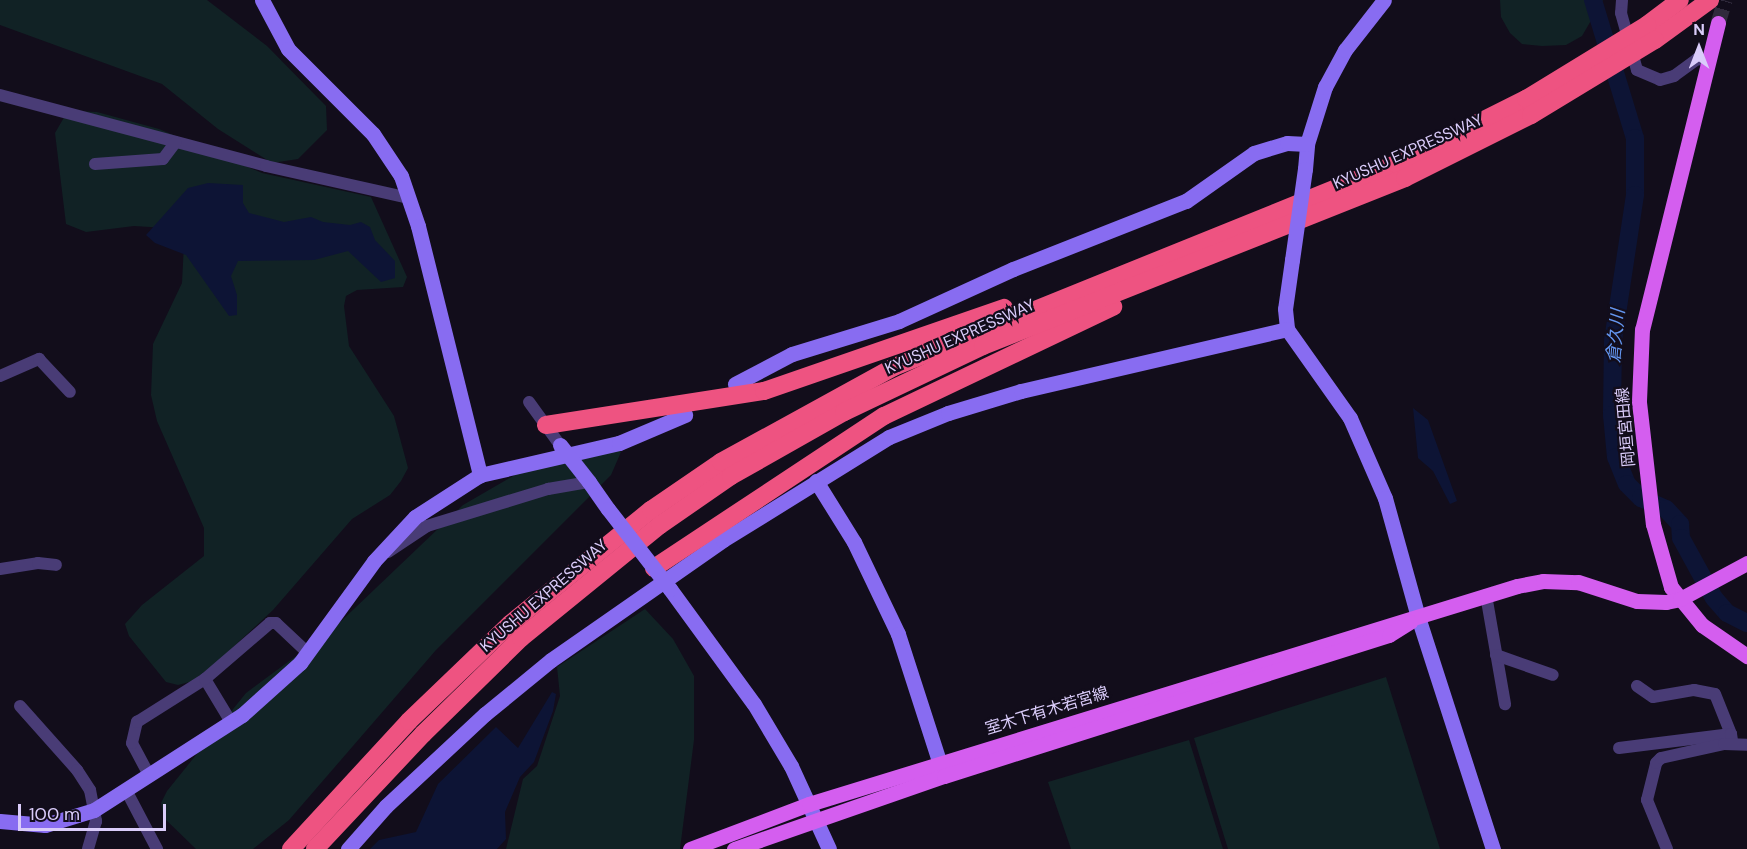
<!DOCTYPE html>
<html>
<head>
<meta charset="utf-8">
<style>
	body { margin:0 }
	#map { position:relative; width:1747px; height:849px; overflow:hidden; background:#120d1b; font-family:"DM Sans","Noto Sans JP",sans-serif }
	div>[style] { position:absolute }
	.green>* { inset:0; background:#112225 }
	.water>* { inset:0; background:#0d1435 }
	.river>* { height:18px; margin:-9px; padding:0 9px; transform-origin:9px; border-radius:9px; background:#0d1435 }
	.primary-tunnel>* { height:15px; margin-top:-7.5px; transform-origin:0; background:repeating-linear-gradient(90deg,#302a3c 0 15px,transparent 0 23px) }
	.street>* { height:12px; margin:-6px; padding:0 6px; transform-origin:6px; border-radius:6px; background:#493c76 }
	.secondary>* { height:15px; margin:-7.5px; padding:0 7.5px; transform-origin:7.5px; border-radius:7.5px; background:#886cf1 }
	.primary>* { height:15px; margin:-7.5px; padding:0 7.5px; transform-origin:7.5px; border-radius:7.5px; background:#d45eef }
	.highway>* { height:18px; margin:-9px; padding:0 9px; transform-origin:9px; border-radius:9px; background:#ee5381 }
	.secondary-bridge>* { height:15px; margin:-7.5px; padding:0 7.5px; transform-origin:7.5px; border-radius:7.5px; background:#886cf1 }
	.highway-bridge>* { height:18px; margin:-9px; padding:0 9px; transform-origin:9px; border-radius:9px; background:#ee5381 }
	span { translate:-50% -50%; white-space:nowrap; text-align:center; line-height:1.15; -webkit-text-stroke:4.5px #120d1b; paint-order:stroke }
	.street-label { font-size:16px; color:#daccfa }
	.water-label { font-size:18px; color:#6496f0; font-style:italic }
	.north { position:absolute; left:1669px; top:18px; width:60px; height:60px; -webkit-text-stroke:4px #120d1b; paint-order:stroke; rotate:0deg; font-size:16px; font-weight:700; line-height:24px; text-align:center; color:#daccfa }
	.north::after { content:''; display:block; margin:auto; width:21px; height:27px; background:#daccfa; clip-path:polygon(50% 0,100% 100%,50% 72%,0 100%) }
	.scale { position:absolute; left:18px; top:804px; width:148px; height:27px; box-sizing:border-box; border:3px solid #daccfa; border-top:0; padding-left:8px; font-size:18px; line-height:21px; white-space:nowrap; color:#daccfa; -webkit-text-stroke:4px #120d1b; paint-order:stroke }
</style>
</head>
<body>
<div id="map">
	<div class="green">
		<div style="clip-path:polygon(0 0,207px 0,267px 46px,326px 106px,327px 130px,298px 159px,272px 163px,218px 129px,162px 84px,0 25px)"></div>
		<div style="clip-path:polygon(1500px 0,1603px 0,1582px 36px,1566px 45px,1542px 46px,1522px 44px,1510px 33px,1501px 17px)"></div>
		<div style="clip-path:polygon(73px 111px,97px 112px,159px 129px,262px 173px,371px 197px,407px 277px,403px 287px,357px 290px,346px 296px,344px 306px,349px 346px,394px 416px,408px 468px,401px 481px,390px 495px,352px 519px,273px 610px,216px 663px,193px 681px,178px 685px,166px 682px,129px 636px,125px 624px,142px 605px,204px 556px,204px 528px,157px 421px,151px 395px,153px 344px,182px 283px,184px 244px,166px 228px,134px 226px,86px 232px,66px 224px,55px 133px,66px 114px)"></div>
		<div style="clip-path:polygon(616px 445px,621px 452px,611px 475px,436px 650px,289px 820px,253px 849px,196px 849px,164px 818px,161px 803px,167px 791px,246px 693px,334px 628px,463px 505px,520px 472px)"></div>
		<div style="clip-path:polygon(645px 609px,673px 639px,694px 676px,694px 740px,680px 849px,506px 849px,523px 779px,537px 766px,560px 696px,557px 667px)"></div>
		<div style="clip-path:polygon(1386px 677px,1440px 849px,1228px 849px,1194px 738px)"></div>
		<div style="clip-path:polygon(1189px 740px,1223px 849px,1071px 849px,1048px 782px)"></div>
	</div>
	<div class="water">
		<div style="clip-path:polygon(208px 183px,243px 185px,243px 203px,249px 213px,284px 222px,311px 217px,323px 222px,350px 225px,361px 222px,370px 227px,375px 240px,395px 261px,395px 278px,381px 282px,348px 251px,314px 260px,238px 261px,231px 276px,237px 295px,237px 315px,229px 316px,186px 255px,155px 243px,146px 235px,188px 188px)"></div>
		<div style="clip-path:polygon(1413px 408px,1428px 420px,1457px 501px,1450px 504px,1433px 471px,1418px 458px)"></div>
		<div style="clip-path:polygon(552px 692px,556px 694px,553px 711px,534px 762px,520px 777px,505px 812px,506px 839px,497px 849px,370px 849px,379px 840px,416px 832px,438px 784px,496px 727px,518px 748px)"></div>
	</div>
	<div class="river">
		<div style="left:1593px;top:0;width:144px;rotate:73.1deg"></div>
		<div style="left:1635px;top:138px;width:57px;rotate:90deg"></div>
		<div style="left:1635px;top:195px;width:148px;rotate:98.6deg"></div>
		<div style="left:1613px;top:341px;width:74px;rotate:90.8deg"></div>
		<div style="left:1612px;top:415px;width:42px;rotate:84.6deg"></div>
		<div style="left:1616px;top:457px;width:29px;rotate:68deg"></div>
		<div style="left:1627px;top:484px;width:20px;rotate:45deg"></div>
		<div style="left:1641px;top:498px;width:27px;rotate:24deg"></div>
		<div style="left:1666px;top:509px;width:21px;rotate:47deg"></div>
		<div style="left:1680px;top:524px;width:14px;rotate:86deg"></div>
		<div style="left:1681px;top:538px;width:68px;rotate:61.2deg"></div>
		<div style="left:1714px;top:598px;width:20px;rotate:49deg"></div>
		<div style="left:1727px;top:613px;width:22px;rotate:27deg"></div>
	</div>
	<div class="primary-tunnel">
		<div style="left:1718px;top:23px;width:24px;rotate:-73deg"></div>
	</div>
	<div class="street">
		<div style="left:1622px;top:0;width:13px;rotate:94deg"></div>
		<div style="left:1621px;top:13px;width:59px;rotate:74.3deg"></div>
		<div style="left:1637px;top:70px;width:25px;rotate:23deg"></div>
		<div style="left:1660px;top:80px;width:15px;rotate:-16deg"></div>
		<div style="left:1674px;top:76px;width:29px;rotate:-36deg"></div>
		<div style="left:1697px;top:59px;width:10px;rotate:6deg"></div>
		<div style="left:0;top:95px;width:275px;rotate:14.9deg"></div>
		<div style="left:266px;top:166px;width:147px;rotate:12.6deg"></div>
		<div style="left:95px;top:164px;width:68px;rotate:-4.2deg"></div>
		<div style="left:163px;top:159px;width:21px;rotate:-53deg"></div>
		<div style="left:0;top:376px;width:43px;rotate:-23.6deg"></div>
		<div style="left:39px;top:359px;width:45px;rotate:46.8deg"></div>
		<div style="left:529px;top:402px;width:53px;rotate:54.2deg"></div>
		<div style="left:388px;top:552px;width:47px;rotate:-33.7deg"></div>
		<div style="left:427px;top:526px;width:127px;rotate:-17deg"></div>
		<div style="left:548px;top:489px;width:42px;rotate:-9.7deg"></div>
		<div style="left:0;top:569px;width:38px;rotate:-9deg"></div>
		<div style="left:38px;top:563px;width:18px;rotate:6deg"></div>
		<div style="left:1486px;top:595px;width:111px;rotate:80.1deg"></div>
		<div style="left:1496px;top:655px;width:60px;rotate:19.3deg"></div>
		<div style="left:205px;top:679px;width:50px;rotate:58.8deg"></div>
		<div style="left:1637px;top:686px;width:19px;rotate:35deg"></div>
		<div style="left:1653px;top:697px;width:42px;rotate:-9.7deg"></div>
		<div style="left:1694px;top:690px;width:21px;rotate:11deg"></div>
		<div style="left:1715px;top:694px;width:43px;rotate:68.2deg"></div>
		<div style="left:20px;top:706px;width:86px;rotate:48.3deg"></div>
		<div style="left:77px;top:770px;width:24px;rotate:57deg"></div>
		<div style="left:90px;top:790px;width:32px;rotate:79deg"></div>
		<div style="left:96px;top:821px;width:29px;rotate:106deg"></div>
		<div style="left:1619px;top:748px;width:113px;rotate:-7.1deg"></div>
		<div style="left:1731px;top:734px;width:6px;rotate:81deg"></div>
		<div style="left:149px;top:775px;width:36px;rotate:-118deg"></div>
		<div style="left:132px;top:743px;width:22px;rotate:-77deg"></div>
		<div style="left:137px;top:722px;width:80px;rotate:-32.3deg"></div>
		<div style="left:205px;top:679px;width:86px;rotate:-40.7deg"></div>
		<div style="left:270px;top:623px;width:6px"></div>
		<div style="left:276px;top:623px;width:44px;rotate:43.2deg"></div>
		<div style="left:126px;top:790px;width:67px;rotate:62.3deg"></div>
		<div style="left:1667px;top:849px;width:53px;rotate:-112.2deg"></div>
		<div style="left:1647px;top:800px;width:38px;rotate:-76deg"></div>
		<div style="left:1656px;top:763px;width:7px;rotate:-45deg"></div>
		<div style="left:1661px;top:758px;width:65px;rotate:-12.5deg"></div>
		<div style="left:1724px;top:744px;width:23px;rotate:2deg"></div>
	</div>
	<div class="secondary">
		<div style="left:262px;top:0;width:55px;rotate:62deg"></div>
		<div style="left:288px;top:49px;width:120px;rotate:45deg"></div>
		<div style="left:373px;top:134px;width:50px;rotate:56.3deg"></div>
		<div style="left:401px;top:176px;width:53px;rotate:71.2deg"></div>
		<div style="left:418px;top:226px;width:257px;rotate:76deg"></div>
		<div style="left:1305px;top:169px;width:25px;rotate:-85deg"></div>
		<div style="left:1307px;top:144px;width:60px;rotate:-72.5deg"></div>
		<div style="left:1325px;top:87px;width:42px;rotate:-61.6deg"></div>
		<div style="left:1345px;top:50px;width:63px;rotate:-52deg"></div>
		<div style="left:1292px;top:260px;width:49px;rotate:98.1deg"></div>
		<div style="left:1285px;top:309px;width:20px;rotate:84deg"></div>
		<div style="left:1287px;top:329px;width:109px;rotate:54.7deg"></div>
		<div style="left:1350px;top:418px;width:87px;rotate:66.4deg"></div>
		<div style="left:1385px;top:498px;width:123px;rotate:74.5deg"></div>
		<div style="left:1418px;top:617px;width:244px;rotate:72.1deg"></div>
		<div style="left:735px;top:384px;width:64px;rotate:-27.8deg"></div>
		<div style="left:792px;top:354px;width:112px;rotate:-17.1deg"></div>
		<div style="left:899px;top:321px;width:125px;rotate:-24.5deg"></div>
		<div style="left:1013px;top:269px;width:186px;rotate:-21.5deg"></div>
		<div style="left:1186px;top:201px;width:83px;rotate:-35.2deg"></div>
		<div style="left:1254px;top:153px;width:34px;rotate:-17deg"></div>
		<div style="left:1287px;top:143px;width:20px;rotate:3deg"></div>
		<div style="left:816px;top:481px;width:72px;rotate:58.1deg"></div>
		<div style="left:854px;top:542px;width:102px;rotate:64.4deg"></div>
		<div style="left:898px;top:634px;width:149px;rotate:72.1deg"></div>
		<div style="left:589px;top:482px;width:33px;rotate:55deg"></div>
		<div style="left:670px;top:589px;width:142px;rotate:53.9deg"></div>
		<div style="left:754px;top:704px;width:72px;rotate:59.2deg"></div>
		<div style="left:791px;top:766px;width:91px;rotate:65.4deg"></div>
		<div style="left:0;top:821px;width:45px;rotate:5.1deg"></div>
		<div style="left:45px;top:825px;width:51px;rotate:-17deg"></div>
		<div style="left:94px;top:810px;width:176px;rotate:-32.7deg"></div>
		<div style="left:242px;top:715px;width:78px;rotate:-41.9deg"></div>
		<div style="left:300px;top:663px;width:126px;rotate:-54deg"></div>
		<div style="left:374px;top:561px;width:60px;rotate:-47deg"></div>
		<div style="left:415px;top:517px;width:77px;rotate:-32.9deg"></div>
		<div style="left:480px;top:475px;width:143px;rotate:-13deg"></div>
		<div style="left:619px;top:443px;width:72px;rotate:-23deg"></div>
		<div style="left:348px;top:849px;width:57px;rotate:-48.5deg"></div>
		<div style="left:386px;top:806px;width:135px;rotate:-42.9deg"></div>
		<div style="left:485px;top:714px;width:85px;rotate:-39.3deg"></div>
		<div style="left:551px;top:660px;width:210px;rotate:-34.9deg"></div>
		<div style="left:723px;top:540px;width:195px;rotate:-31.8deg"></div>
		<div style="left:889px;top:437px;width:64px;rotate:-22.1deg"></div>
		<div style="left:948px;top:413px;width:76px;rotate:-16.8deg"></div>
		<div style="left:1021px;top:391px;width:273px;rotate:-13.1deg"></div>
	</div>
	<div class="primary">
		<div style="left:1718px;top:23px;width:315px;rotate:103.9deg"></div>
		<div style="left:1642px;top:329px;width:73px;rotate:92.4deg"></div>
		<div style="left:1639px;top:402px;width:123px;rotate:83.5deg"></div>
		<div style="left:1653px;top:524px;width:66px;rotate:74.1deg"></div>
		<div style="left:1671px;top:587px;width:49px;rotate:50.8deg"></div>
		<div style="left:1702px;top:625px;width:55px;rotate:34.6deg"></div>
		<div style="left:690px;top:849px;width:127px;rotate:-20.7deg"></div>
		<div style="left:809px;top:804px;width:741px;rotate:-17.11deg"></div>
		<div style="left:1517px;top:586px;width:26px;rotate:-11deg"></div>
		<div style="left:1543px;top:581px;width:35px;rotate:2deg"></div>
		<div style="left:1578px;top:582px;width:62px;rotate:17.9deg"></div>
		<div style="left:1637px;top:601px;width:29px;rotate:2deg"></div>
		<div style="left:1666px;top:602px;width:14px;rotate:-12deg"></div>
		<div style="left:1680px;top:599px;width:76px;rotate:-28.2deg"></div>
		<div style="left:734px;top:849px;width:222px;rotate:-19.2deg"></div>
		<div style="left:944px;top:776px;width:467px;rotate:-17.6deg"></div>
		<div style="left:1389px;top:635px;width:25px;rotate:-32deg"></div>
	</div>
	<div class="highway">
		<div style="left:1647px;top:25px;width:41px;rotate:-37.1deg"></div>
		<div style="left:1655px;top:40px;width:68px;rotate:-36deg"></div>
		<div style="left:546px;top:425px;width:221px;rotate:-8.9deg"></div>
		<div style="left:764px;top:391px;width:254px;rotate:-19.1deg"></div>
		<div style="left:654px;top:568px;width:276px;rotate:-33.5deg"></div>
		<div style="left:884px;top:416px;width:254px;rotate:-25.5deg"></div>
		<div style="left:291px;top:849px;width:174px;rotate:-47.3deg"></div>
		<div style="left:409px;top:721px;width:140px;rotate:-43.8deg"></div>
		<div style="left:510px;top:624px;width:181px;rotate:-39deg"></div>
		<div style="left:651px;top:510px;width:85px;rotate:-34.4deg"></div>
		<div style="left:721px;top:462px;width:197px;rotate:-28.8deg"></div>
		<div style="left:894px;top:367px;width:541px;rotate:-22.02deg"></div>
		<div style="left:1396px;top:164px;width:145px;rotate:-26.6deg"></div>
		<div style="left:315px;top:849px;width:158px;rotate:-46.8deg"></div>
		<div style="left:423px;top:734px;width:137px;rotate:-44.4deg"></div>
		<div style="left:521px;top:638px;width:179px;rotate:-39.1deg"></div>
		<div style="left:660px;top:525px;width:86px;rotate:-34.6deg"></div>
		<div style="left:731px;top:476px;width:130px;rotate:-29.5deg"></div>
		<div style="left:844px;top:412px;width:154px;rotate:-25.4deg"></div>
		<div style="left:983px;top:346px;width:454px;rotate:-21.7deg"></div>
		<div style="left:1405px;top:178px;width:141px;rotate:-26.6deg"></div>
	</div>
	<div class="secondary-bridge">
		<div style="left:1292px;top:260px;width:92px;rotate:-81.9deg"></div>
		<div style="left:560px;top:445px;width:47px;rotate:51.9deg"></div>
		<div style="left:608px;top:509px;width:101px;rotate:52.2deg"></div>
	</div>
	<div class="highway-bridge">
		<div style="left:1526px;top:99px;width:142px;rotate:-31.4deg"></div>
		<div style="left:1531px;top:115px;width:145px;rotate:-31.2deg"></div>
	</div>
	<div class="street-label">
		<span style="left:1408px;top:152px;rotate:-24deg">KYUSHU EXPRESSWAY</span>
		<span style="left:960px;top:337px;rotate:-24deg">KYUSHU EXPRESSWAY</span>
		<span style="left:1626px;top:427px;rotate:-95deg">岡垣宮田線</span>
		<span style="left:544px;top:596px;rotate:-41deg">KYUSHU EXPRESSWAY</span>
		<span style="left:1047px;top:711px;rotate:-17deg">室木下有木若宮線</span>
	</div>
	<div class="water-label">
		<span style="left:1616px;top:336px;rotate:-85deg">倉久川</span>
	</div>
	<div class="north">N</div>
	<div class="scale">100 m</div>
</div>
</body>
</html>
